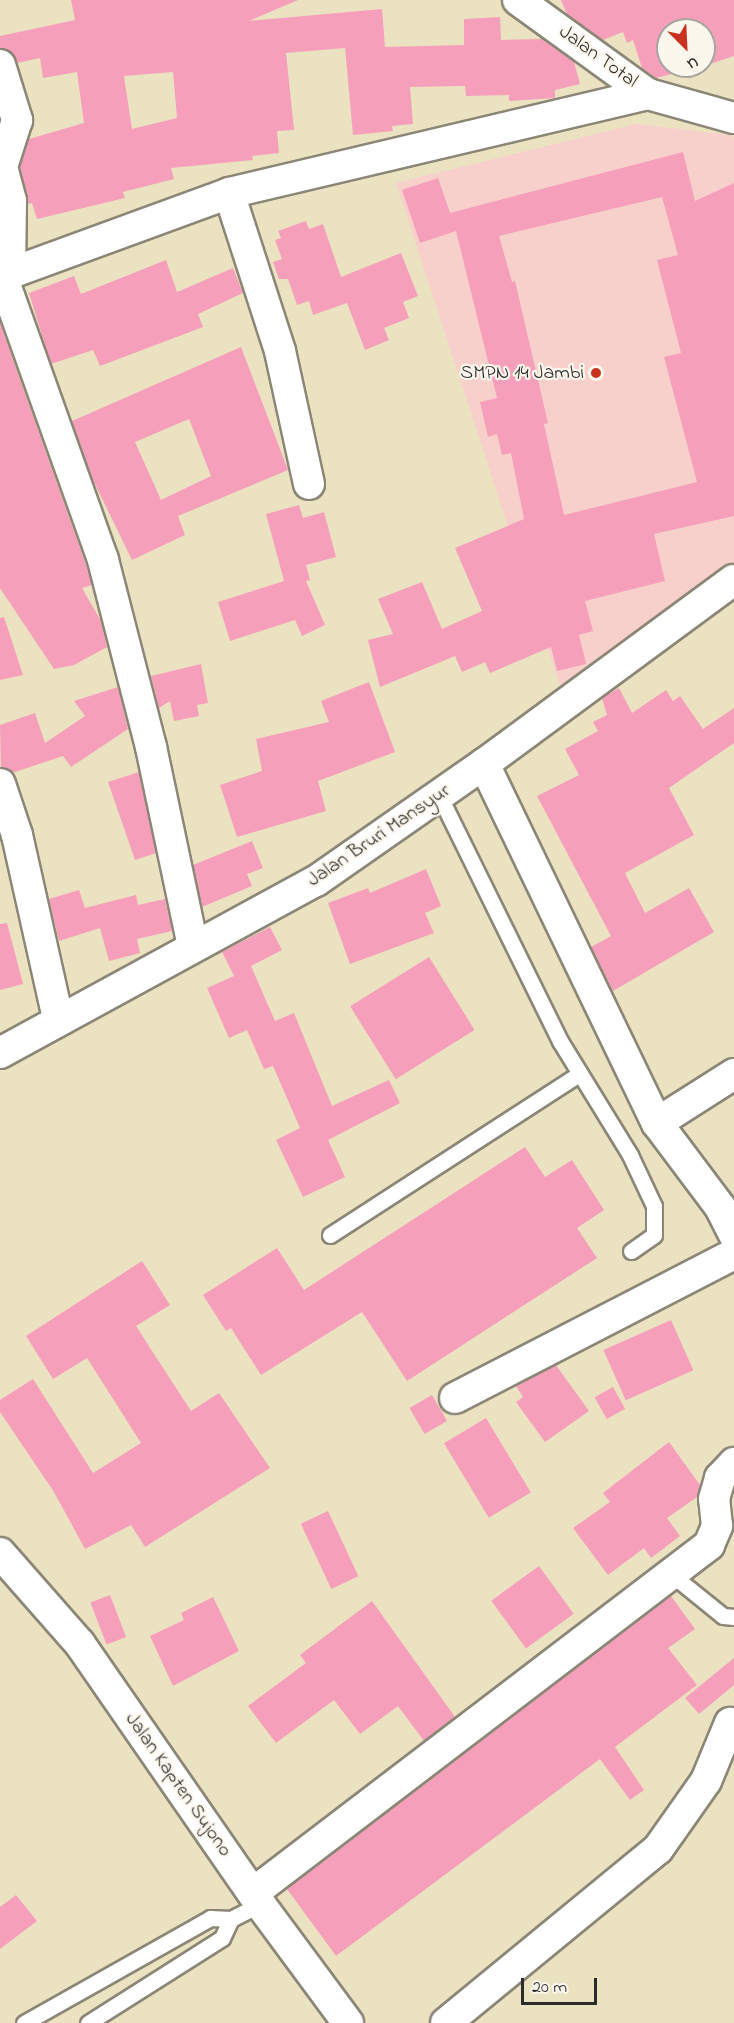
<!DOCTYPE html>
<html>
<head>
<meta charset="utf-8">
<style>
	body { margin:0 }
	#map { position:relative; width:734px; height:2023px; overflow:hidden; background:#ebe2c2; font-family:"Indie Flower",sans-serif }
	div>[style] { position:absolute }
	.built>* { inset:0; background:#f7d0cb }
	.building>* { inset:0; background:#f69fbb; transform-origin:0 0 }
	.roads { filter:drop-shadow(2px 0 #8b8676) drop-shadow(-2px 0 #8b8676) drop-shadow(0 2px #8b8676) drop-shadow(0 -2px #8b8676) }
	.lane>* { height:15px; margin:-7.5px; padding:0 7.5px; transform-origin:7.5px; border-radius:7.5px; background:#fff }
	.street>* { height:30px; margin:-15px; padding:0 15px; transform-origin:15px; border-radius:15px; background:#fff }
	.dots>* { width:16px; height:16px; translate:-50% -50%; box-sizing:border-box; border:3px solid #fbf7ec; border-radius:50% }
	span { translate:-50% -50%; white-space:nowrap; text-align:center; line-height:1.15; -webkit-text-stroke:4.5px #fbf7ec; paint-order:stroke }
	.street-label { font-size:20px; color:#2b2b2b }
	.poi-label { font-size:20px; color:#2b2b2b }
	.right { translate:-100% -50%; text-align:right }
	.north { position:absolute; left:656px; top:18px; width:60px; height:60px; box-sizing:border-box; background:#fbf7ec; border:2px solid #a8a59f; border-radius:50%; rotate:156deg; font-size:16px; font-weight:700; line-height:24px; text-align:center; color:#2b2b2b }
	.north::after { content:''; display:block; margin:auto; width:21px; height:27px; background:#c8321e; clip-path:polygon(50% 0,100% 100%,50% 72%,0 100%) }
	.scale { position:absolute; left:521px; top:1978px; width:76px; height:27px; box-sizing:border-box; border:3px solid #2b2b2b; border-top:0; padding-left:8px; font-size:18px; line-height:21px; white-space:nowrap; color:#2b2b2b; -webkit-text-stroke:4px #fbf7ec; paint-order:stroke }
</style>
</head>
<body>
<div id="map">
	<div class="built">
		<div style="clip-path:polygon(637px 124px,731px 135px,734px 140px,734px 563px,561px 689px,396px 183px)"></div>
	</div>
	<div class="building">
		<div style="clip-path:polygon(evenodd,71px 0,298px 0,249px 21px,382px 9px,385px 47px,464px 45px,464px 19px,500px 17px,501px 40px,542px 39px,574px 62px,580px 84px,555px 90px,555px 98px,509px 101px,509px 95px,466px 96px,465px 86px,410px 87px,413px 124px,392px 126px,393px 131px,353px 135px,345px 48px,286px 53px,294px 130px,277px 131px,279px 153px,252px 156px,253px 160px,171px 168px,174px 179px,123px 192px,125px 198px,37px 219px,32px 203px,28px 204px,20px 167px,29px 139px,84px 123px,77px 72px,43px 78px,40px 58px,17px 63px,11px 52px,0 48px,0 36px,75px 20px,71px 0,173px 72px,177px 118px,132px 129px,124px 76px,173px 72px)"></div>
		<div style="clip-path:polygon(561px 0,734px 0,734px 56px,704px 66px,704px 30px,668px 30px,668px 66px,703px 66px,656px 78px,642px 68px,633px 40px,627px 43px,623px 32px,603px 40px,567px 14px)"></div>
		<div style="clip-path:polygon(evenodd,683px 152px,695px 201px,734px 183px,734px 516px,654px 534px,665px 581px,585px 601px,593px 631px,579px 635px,586px 664px,557px 671px,551px 647px,490px 673px,485px 662px,462px 672px,455px 656px,380px 687px,368px 640px,393px 634px,378px 599px,422px 582px,442px 629px,482px 611px,455px 548px,524px 519px,511px 453px,502px 455px,497px 434px,488px 437px,480px 402px,497px 398px,456px 231px,420px 243px,402px 190px,438px 178px,450px 213px,683px 152px,662px 197px,678px 255px,657px 260px,681px 353px,664px 357px,697px 482px,564px 515px,544px 424px,548px 423px,515px 281px,512px 282px,499px 236px,662px 197px)"></div>
		<div style="clip-path:polygon(306px 221px,309px 229px,323px 224px,341px 277px,401px 253px,418px 296px,403px 302px,409px 318px,384px 328px,389px 340px,365px 350px,347px 303px,313px 315px,309px 301px,297px 305px,288px 279px,279px 279px,273px 262px,282px 259px,275px 240px,281px 238px,278px 231px)"></div>
		<div style="clip-path:polygon(166px 260px,177px 292px,233px 268px,243px 293px,198px 314px,203px 327px,100px 366px,93px 350px,51px 364px,29px 293px,74px 276px,81px 294px)"></div>
		<div style="clip-path:polygon(0 323px,86px 565px,92px 585px,82px 588px,101px 621px,107px 647px,74px 665px,54px 669px,0 588px)"></div>
		<div style="clip-path:polygon(evenodd,241px 347px,288px 470px,178px 516px,185px 535px,132px 560px,92px 478px,72px 421px,241px 347px,189px 419px,211px 476px,161px 500px,135px 442px,189px 419px)"></div>
		<div style="clip-path:polygon(299px 505px,303px 518px,324px 512px,336px 557px,306px 565px,310px 580px,306px 581px,325px 625px,302px 636px,295px 620px,230px 641px,218px 602px,284px 581px,266px 514px)"></div>
		<div style="clip-path:polygon(4px 617px,23px 675px,0 680px,0 618px)"></div>
		<div style="clip-path:polygon(201px 664px,208px 703px,197px 705px,199px 716px,174px 721px,170px 701px,159px 708px,151px 676px)"></div>
		<div style="clip-path:polygon(369px 682px,395px 752px,318px 781px,326px 811px,237px 837px,220px 785px,262px 771px,256px 739px,329px 722px,321px 701px)"></div>
		<div style="clip-path:polygon(118px 687px,128px 729px,71px 767px,63px 756px,12px 773px,1px 767px,0 725px,35px 713px,45px 743px,85px 716px,74px 701px)"></div>
		<div style="clip-path:polygon(619px 688px,632px 713px,666px 690px,673px 701px,680px 696px,703px 729px,734px 708px,734px 743px,669px 788px,694px 835px,625px 873px,645px 913px,689px 888px,714px 932px,613px 991px,591px 947px,611px 936px,537px 796px,579px 775px,565px 749px,598px 731px,593px 722px,607px 715px,602px 698px)"></div>
		<div style="clip-path:polygon(139px 772px,156px 853px,135px 860px,108px 782px)"></div>
		<div style="clip-path:polygon(252px 841px,263px 868px,247px 874px,252px 886px,202px 907px,193px 865px)"></div>
		<div style="clip-path:polygon(426px 869px,441px 906px,425px 913px,434px 933px,350px 964px,328px 903px,368px 888px,370px 893px)"></div>
		<div style="clip-path:polygon(79px 890px,85px 908px,136px 895px,138px 905px,165px 899px,172px 931px,137px 939px,140px 953px,109px 961px,100px 928px,59px 941px,49px 899px)"></div>
		<div style="clip-path:polygon(7px 923px,23px 984px,0 990px,0 924px)"></div>
		<div style="clip-path:polygon(270px 927px,282px 950px,251px 966px,275px 1021px,294px 1013px,332px 1106px,389px 1080px,400px 1103px,328px 1140px,345px 1177px,303px 1197px,276px 1140px,300px 1128px,273px 1066px,264px 1069px,247px 1030px,229px 1038px,207px 988px,234px 976px,222px 952px)"></div>
		<div style="left:429px;top:957px;width:86px;height:93px;rotate:58deg"></div>
		<div style="clip-path:polygon(525px 1147px,545px 1177px,572px 1160px,604px 1210px,577px 1228px,597px 1258px,407px 1381px,362px 1312px,261px 1375px,231px 1328px,226px 1331px,203px 1295px,277px 1248px,304px 1290px)"></div>
		<div style="clip-path:polygon(142px 1261px,170px 1305px,136px 1326px,191px 1411px,219px 1393px,270px 1468px,145px 1547px,131px 1525px,85px 1549px,54px 1492px,0 1412px,0 1400px,33px 1379px,93px 1473px,141px 1443px,87px 1358px,53px 1379px,26px 1336px)"></div>
		<div style="left:671px;top:1320px;width:55px;height:74px;rotate:66deg"></div>
		<div style="clip-path:polygon(556px 1365px,589px 1411px,545px 1442px,516px 1402px,523px 1397px,516px 1386px)"></div>
		<div style="left:613px;top:1387px;width:25px;height:21px;rotate:61deg"></div>
		<div style="left:432px;top:1395px;width:30px;height:26px;rotate:60deg"></div>
		<div style="left:486px;top:1418px;width:87px;height:49px;rotate:59deg"></div>
		<div style="clip-path:polygon(669px 1442px,700px 1485px,697px 1497px,667px 1518px,680px 1536px,651px 1558px,644px 1548px,608px 1575px,573px 1528px,610px 1502px,603px 1493px)"></div>
		<div style="left:328px;top:1511px;width:72px;height:30px;rotate:65deg"></div>
		<div style="left:539px;top:1566px;width:59px;height:59px;rotate:54deg"></div>
		<div style="left:110px;top:1595px;width:45px;height:21px;rotate:69deg"></div>
		<div style="clip-path:polygon(671px 1596px,695px 1629px,668px 1648px,697px 1685px,615px 1747px,644px 1790px,630px 1800px,600px 1759px,336px 1956px,287px 1889px)"></div>
		<div style="clip-path:polygon(213px 1597px,239px 1651px,173px 1686px,150px 1636px,184px 1620px,181px 1613px)"></div>
		<div style="clip-path:polygon(372px 1601px,455px 1717px,424px 1741px,398px 1706px,360px 1734px,334px 1700px,276px 1743px,248px 1706px,306px 1663px,300px 1655px)"></div>
		<div style="clip-path:polygon(734px 1658px,734px 1685px,699px 1714px,685px 1698px)"></div>
		<div style="clip-path:polygon(16px 1895px,37px 1921px,0 1949px,0 1907px)"></div>
	</div>
	<div class="roads">
		<div class="lane">
			<div style="left:439px;top:795px;width:274px;rotate:63.8deg"></div>
			<div style="left:560px;top:1041px;width:134px;rotate:58.4deg"></div>
			<div style="left:630px;top:1155px;width:56px;rotate:64.8deg"></div>
			<div style="left:654px;top:1206px;width:29px;rotate:90deg"></div>
			<div style="left:654px;top:1235px;width:28px;rotate:145deg"></div>
			<div style="left:330px;top:1235px;width:297px;rotate:-32.9deg"></div>
			<div style="left:671px;top:1574px;width:67px;rotate:38.9deg"></div>
			<div style="left:723px;top:1616px;width:11px;rotate:5deg"></div>
			<div style="left:24px;top:2023px;width:214px;rotate:-29.4deg"></div>
			<div style="left:210px;top:1918px;width:21px;rotate:3deg"></div>
			<div style="left:231px;top:1919px;width:33px;rotate:-27deg"></div>
			<div style="left:88px;top:2023px;width:159px;rotate:-32.4deg"></div>
			<div style="left:222px;top:1938px;width:21px;rotate:-65deg"></div>
		</div>
		<div class="street">
			<div style="left:518px;top:0;width:160px;rotate:35.9deg"></div>
			<div style="left:0;top:65px;width:58px;rotate:72.8deg"></div>
			<div style="left:17px;top:120px;width:49px;rotate:107.7deg"></div>
			<div style="left:2px;top:167px;width:35px;rotate:75deg"></div>
			<div style="left:11px;top:201px;width:71px;rotate:90.8deg"></div>
			<div style="left:229px;top:193px;width:166px;rotate:72.1deg"></div>
			<div style="left:280px;top:351px;width:136px;rotate:77.7deg"></div>
			<div style="left:2px;top:276px;width:301px;rotate:70.4deg"></div>
			<div style="left:103px;top:560px;width:193px;rotate:75.6deg"></div>
			<div style="left:151px;top:747px;width:204px;rotate:78.1deg"></div>
			<div style="left:0;top:277px;width:244px;rotate:-20.1deg"></div>
			<div style="left:229px;top:193px;width:431px;rotate:-13.3deg"></div>
			<div style="left:648px;top:94px;width:89px;rotate:15.6deg"></div>
			<div style="left:484px;top:764px;width:399px;rotate:64.3deg"></div>
			<div style="left:657px;top:1123px;width:105px;rotate:53.1deg"></div>
			<div style="left:720px;top:1207px;width:31px;rotate:63deg"></div>
			<div style="left:0;top:784px;width:54px;rotate:71.6deg"></div>
			<div style="left:17px;top:835px;width:189px;rotate:77.4deg"></div>
			<div style="left:0;top:1053px;width:360px;rotate:-28.6deg"></div>
			<div style="left:316px;top:881px;width:205px;rotate:-34.9deg"></div>
			<div style="left:484px;top:764px;width:310px;rotate:-36.4deg"></div>
			<div style="left:657px;top:1123px;width:91px;rotate:-32.5deg"></div>
			<div style="left:455px;top:1398px;width:314px;rotate:-27.3deg"></div>
			<div style="left:0;top:1553px;width:121px;rotate:48.7deg"></div>
			<div style="left:80px;top:1644px;width:316px;rotate:55.3deg"></div>
			<div style="left:260px;top:1904px;width:148px;rotate:53.5deg"></div>
			<div style="left:253px;top:1893px;width:574px;rotate:-37.35deg"></div>
			<div style="left:709px;top:1545px;width:21px;rotate:-67deg"></div>
			<div style="left:717px;top:1526px;width:27px;rotate:-96deg"></div>
			<div style="left:714px;top:1499px;width:22px;rotate:-74deg"></div>
			<div style="left:720px;top:1478px;width:21px;rotate:-47deg"></div>
			<div style="left:446px;top:2023px;width:274px;rotate:-39.4deg"></div>
			<div style="left:658px;top:1849px;width:83px;rotate:-54.8deg"></div>
			<div style="left:706px;top:1781px;width:63px;rotate:-67.5deg"></div>
		</div>
	</div>
	<div class="dots">
		<div style="left:596px;top:373px;background:#c8321e"></div>
	</div>
	<div class="street-label">
		<span style="left:598px;top:57px;rotate:36deg">Jalan Total</span>
		<span style="left:379px;top:836px;rotate:-34deg">Jalan Bruri Mansyur</span>
		<span style="left:178px;top:1785px;rotate:55deg">Jalan Kapten Sujono</span>
	</div>
	<div class="poi-label">
		<span class="right" style="left:584px;top:373px">SMPN 14 Jambi</span>
	</div>
	<div class="north">U</div>
	<div class="scale">20 m</div>
</div>
</body>
</html>
